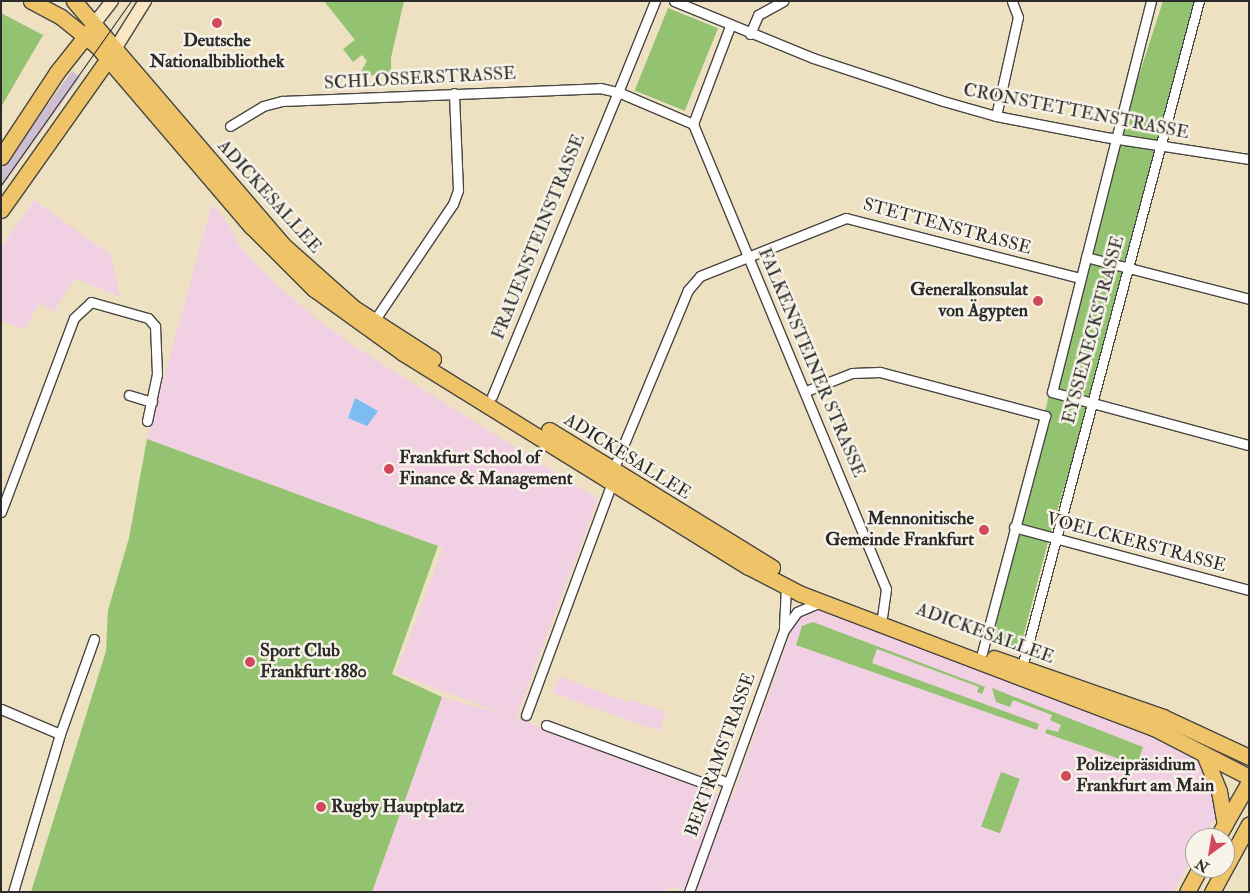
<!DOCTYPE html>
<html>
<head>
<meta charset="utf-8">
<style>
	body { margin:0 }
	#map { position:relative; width:1250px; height:893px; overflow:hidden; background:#ede1c1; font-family:"IM FELL Double Pica",serif }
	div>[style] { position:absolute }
	.built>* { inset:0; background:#f1d0e3 }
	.industrial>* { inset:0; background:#cebed1 }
	.green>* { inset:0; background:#93c271; transform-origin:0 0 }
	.water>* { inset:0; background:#7dbcf1 }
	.roads { filter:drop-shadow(1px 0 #484642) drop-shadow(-1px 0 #484642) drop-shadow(0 1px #484642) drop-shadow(0 -1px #484642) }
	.minor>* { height:9px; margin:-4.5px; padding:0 4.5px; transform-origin:4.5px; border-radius:4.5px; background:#fff }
	.secondary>* { height:12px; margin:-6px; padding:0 6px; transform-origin:6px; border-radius:6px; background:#f9e7c3 }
	.primary>* { height:15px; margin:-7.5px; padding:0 7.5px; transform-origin:7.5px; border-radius:7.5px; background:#efc469 }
	.tram>* { height:1px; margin:-0.5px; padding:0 0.5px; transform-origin:0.5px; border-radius:0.5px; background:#2b2b2b }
	.dots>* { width:14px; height:14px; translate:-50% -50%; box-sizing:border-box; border:2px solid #f7f3e8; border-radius:50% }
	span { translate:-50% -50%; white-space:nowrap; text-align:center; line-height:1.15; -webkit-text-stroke:5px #f7f3e8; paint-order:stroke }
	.poi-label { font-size:18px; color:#2b2b2b; font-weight:700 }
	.right { translate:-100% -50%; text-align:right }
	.left { translate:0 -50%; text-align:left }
	.street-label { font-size:18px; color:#2b2b2b }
	.frame { position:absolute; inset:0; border:2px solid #2b2b2b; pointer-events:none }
	.north { position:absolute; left:1185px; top:828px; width:50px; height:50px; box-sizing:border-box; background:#f7f3e8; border:1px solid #a5a39c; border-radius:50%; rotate:212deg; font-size:14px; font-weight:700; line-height:20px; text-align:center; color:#2b2b2b }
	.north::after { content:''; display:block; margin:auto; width:18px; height:22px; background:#d1495b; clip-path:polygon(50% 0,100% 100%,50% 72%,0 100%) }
</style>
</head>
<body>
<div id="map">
	<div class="built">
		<div style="clip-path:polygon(34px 200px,111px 255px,120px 297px,75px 278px,54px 312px,40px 303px,24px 329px,1px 321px,1px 276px,7px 279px,1px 275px,1px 248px)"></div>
		<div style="clip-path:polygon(212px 204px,228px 223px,240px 247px,274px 282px,316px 318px,354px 346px,598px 499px,516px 718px,732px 799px,802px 600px,829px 614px,1125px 724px,1198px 761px,1210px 776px,1217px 816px,1204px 838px,1195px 838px,1195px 854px,1173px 892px,697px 892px,669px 887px,667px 892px,372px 892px,442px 697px,506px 715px,396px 673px,443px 548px,147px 439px)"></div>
		<div style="clip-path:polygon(559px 676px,628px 702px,630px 699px,666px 712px,659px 731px,553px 693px)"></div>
	</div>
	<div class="industrial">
		<div style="clip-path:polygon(72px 71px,80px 77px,1px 188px,1px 169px)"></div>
	</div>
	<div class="green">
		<div style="clip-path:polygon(324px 1px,404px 1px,391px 58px,391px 76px,359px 75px,367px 61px,362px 55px,353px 62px,343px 49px,355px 40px)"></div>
		<div style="clip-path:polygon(1163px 1px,1203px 1px,1130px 272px,1050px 534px,1019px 653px,990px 642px,1048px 399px,1088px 265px,1119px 137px)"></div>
		<div style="left:668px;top:8px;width:54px;height:89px;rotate:22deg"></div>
		<div style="clip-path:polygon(1px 13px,43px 35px,1px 107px)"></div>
		<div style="clip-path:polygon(147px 439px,438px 546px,392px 674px,442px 697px,372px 892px,31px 892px,106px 651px,108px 610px,129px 538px)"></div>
		<div style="clip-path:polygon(813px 622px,985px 687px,982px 694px,977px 692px,979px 687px,877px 649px,872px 663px,1039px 724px,1037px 730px,796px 645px,802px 626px)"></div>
		<div style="clip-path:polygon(992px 688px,1143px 747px,1137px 765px,1045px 733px,1047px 729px,1058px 732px,1061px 725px,1050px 720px,1052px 715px,1013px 700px,1010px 707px,996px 702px)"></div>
		<div style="left:1001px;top:772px;width:20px;height:58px;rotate:20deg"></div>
	</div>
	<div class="water">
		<div style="clip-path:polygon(355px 398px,378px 411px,367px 426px,348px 418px)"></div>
	</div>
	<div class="roads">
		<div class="minor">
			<div style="left:655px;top:1px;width:98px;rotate:112.1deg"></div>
			<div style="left:618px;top:92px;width:82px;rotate:23.1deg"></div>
			<div style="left:674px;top:1px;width:150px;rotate:22.3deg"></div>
			<div style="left:813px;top:58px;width:137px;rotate:18.3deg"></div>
			<div style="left:943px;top:101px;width:55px;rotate:15.8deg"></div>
			<div style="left:996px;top:116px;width:111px;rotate:10.9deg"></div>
			<div style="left:1105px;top:137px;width:146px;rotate:8.7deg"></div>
			<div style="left:1151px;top:1px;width:403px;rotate:104.2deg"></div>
			<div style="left:1052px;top:392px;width:204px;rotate:15.1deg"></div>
			<div style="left:750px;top:34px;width:21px;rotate:-67deg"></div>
			<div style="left:758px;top:15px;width:29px;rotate:-29deg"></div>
			<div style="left:996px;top:116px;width:101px;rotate:-77.5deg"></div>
			<div style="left:1018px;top:17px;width:17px;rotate:-111deg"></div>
			<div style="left:693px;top:124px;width:503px;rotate:67.46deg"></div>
			<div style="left:886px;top:589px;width:27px;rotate:98deg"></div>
			<div style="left:693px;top:124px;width:105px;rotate:-69.3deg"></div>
			<div style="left:230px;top:126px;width:39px;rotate:-31deg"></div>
			<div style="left:263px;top:106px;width:20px;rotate:-15deg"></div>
			<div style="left:282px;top:101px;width:318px;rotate:-2.3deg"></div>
			<div style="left:600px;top:88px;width:18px;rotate:13deg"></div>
			<div style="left:618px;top:92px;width:329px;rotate:112.5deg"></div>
			<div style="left:1086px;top:257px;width:168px;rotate:14.4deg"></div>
			<div style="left:374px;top:321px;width:141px;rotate:-56deg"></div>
			<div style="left:453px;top:204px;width:15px;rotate:-70deg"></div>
			<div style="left:458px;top:190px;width:97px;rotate:-92.4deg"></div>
			<div style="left:806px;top:391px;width:49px;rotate:-21.4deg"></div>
			<div style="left:852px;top:373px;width:28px;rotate:-2deg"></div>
			<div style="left:880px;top:372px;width:171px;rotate:14.9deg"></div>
			<div style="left:1045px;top:416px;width:245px;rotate:104.9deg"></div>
			<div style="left:129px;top:395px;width:24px;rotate:17deg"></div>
			<div style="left:613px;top:470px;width:195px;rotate:-67.4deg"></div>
			<div style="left:688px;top:290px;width:18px;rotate:-49deg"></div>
			<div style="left:700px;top:276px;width:157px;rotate:-21.7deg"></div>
			<div style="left:846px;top:218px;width:242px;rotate:14.4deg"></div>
			<div style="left:1px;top:512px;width:207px;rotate:-69.4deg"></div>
			<div style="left:74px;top:318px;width:23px;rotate:-43deg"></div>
			<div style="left:91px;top:302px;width:59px;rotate:15.7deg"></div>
			<div style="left:148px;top:318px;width:11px;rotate:49deg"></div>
			<div style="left:155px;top:326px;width:48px;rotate:87.6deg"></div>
			<div style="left:157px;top:374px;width:48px;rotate:102deg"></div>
			<div style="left:1014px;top:527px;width:243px;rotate:15deg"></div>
			<div style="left:784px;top:627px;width:41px;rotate:-87.2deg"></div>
			<div style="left:1022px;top:667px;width:689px;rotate:-75.12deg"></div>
			<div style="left:1px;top:709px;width:64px;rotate:23deg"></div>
			<div style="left:526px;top:715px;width:248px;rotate:-69.7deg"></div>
			<div style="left:546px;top:725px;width:168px;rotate:20.2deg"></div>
			<div style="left:704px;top:783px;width:10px;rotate:-45deg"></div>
			<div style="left:711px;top:776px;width:18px;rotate:22deg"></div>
			<div style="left:13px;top:892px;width:165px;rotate:-73.4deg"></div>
			<div style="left:60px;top:734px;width:101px;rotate:-70.3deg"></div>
			<div style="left:689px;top:892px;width:279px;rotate:-70.1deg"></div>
			<div style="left:784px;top:630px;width:22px;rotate:-54deg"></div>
			<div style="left:797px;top:612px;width:26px;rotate:-23deg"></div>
		</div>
		<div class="secondary">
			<div style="left:94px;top:24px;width:29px;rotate:-52deg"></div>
			<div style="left:115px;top:49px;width:57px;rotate:-58deg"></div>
		</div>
		<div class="primary">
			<div style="left:31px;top:1px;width:34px;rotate:28deg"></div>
			<div style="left:61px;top:17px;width:46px;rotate:38.9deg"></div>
			<div style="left:97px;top:46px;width:237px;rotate:49.5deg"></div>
			<div style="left:251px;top:226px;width:89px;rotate:45deg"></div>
			<div style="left:314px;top:289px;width:110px;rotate:35.7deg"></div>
			<div style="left:403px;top:353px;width:405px;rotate:31.8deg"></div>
			<div style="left:747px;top:566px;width:61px;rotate:27.4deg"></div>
			<div style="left:801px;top:594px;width:378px;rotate:20.8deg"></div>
			<div style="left:1154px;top:728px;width:107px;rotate:27.3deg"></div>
			<div style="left:74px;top:1px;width:320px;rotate:49.4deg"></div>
			<div style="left:282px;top:244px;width:96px;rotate:41.6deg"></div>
			<div style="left:354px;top:308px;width:94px;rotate:32.8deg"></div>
			<div style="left:1px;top:157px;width:102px;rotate:-56.6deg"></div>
			<div style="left:57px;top:72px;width:56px;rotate:-51.5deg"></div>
			<div style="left:1px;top:210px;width:194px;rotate:-54.7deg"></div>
			<div style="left:549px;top:430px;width:262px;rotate:31.6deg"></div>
			<div style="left:994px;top:658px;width:179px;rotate:19.2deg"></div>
			<div style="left:1163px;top:717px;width:95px;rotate:24.9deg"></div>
			<div style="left:1204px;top:754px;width:40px;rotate:68deg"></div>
			<div style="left:1219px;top:791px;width:34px;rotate:80deg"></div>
			<div style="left:1217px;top:838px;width:64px;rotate:-60.3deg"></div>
			<div style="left:1187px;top:892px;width:27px;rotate:-62deg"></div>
			<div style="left:1212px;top:892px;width:77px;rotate:-61.4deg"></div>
		</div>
	</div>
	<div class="tram">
		<div style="left:1px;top:185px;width:225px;rotate:-54.8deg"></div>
	</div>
	<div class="dots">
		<div style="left:217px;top:23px;background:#d1495b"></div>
		<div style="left:1038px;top:301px;background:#d1495b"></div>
		<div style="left:389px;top:469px;background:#d1495b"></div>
		<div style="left:984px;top:530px;background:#d1495b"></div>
		<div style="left:250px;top:662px;background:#d1495b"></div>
		<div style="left:1066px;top:776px;background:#d1495b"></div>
		<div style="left:321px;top:807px;background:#d1495b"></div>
	</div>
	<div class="poi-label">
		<span style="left:217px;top:52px">Deutsche<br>Nationalbibliothek</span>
		<span class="right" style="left:1028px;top:301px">Generalkonsulat<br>von Ägypten</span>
		<span class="left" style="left:399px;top:469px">Frankfurt School of<br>Finance &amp; Management</span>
		<span class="right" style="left:974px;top:530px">Mennonitische<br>Gemeinde Frankfurt</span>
		<span class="left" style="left:260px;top:662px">Sport Club<br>Frankfurt 1880</span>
		<span class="left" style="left:1076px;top:776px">Polizeipräsidium<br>Frankfurt am Main</span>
		<span class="left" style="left:331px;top:807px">Rugby Hauptplatz</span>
	</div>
	<div class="street-label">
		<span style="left:420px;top:79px;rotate:-3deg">SCHLOSSERSTRASSE</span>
		<span style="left:1076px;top:112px;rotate:11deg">CRONSTETTENSTRASSE</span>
		<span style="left:269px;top:197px;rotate:48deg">ADICKESALLEE</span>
		<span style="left:947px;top:227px;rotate:15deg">STETTENSTRASSE</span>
		<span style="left:539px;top:237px;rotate:-68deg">FRAUENSTEINSTRASSE</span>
		<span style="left:1094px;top:330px;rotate:-75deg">EYSSENECKSTRASSE</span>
		<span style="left:811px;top:363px;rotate:67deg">FALKENSTEINER STRASSE</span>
		<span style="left:627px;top:457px;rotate:32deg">ADICKESALLEE</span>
		<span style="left:1136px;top:543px;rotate:15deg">VOELCKERSTRASSE</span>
		<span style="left:985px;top:634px;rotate:20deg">ADICKESALLEE</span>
		<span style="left:721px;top:755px;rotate:-70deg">BERTRAMSTRASSE</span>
	</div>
	<div class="frame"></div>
	<div class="north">N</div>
</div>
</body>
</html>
